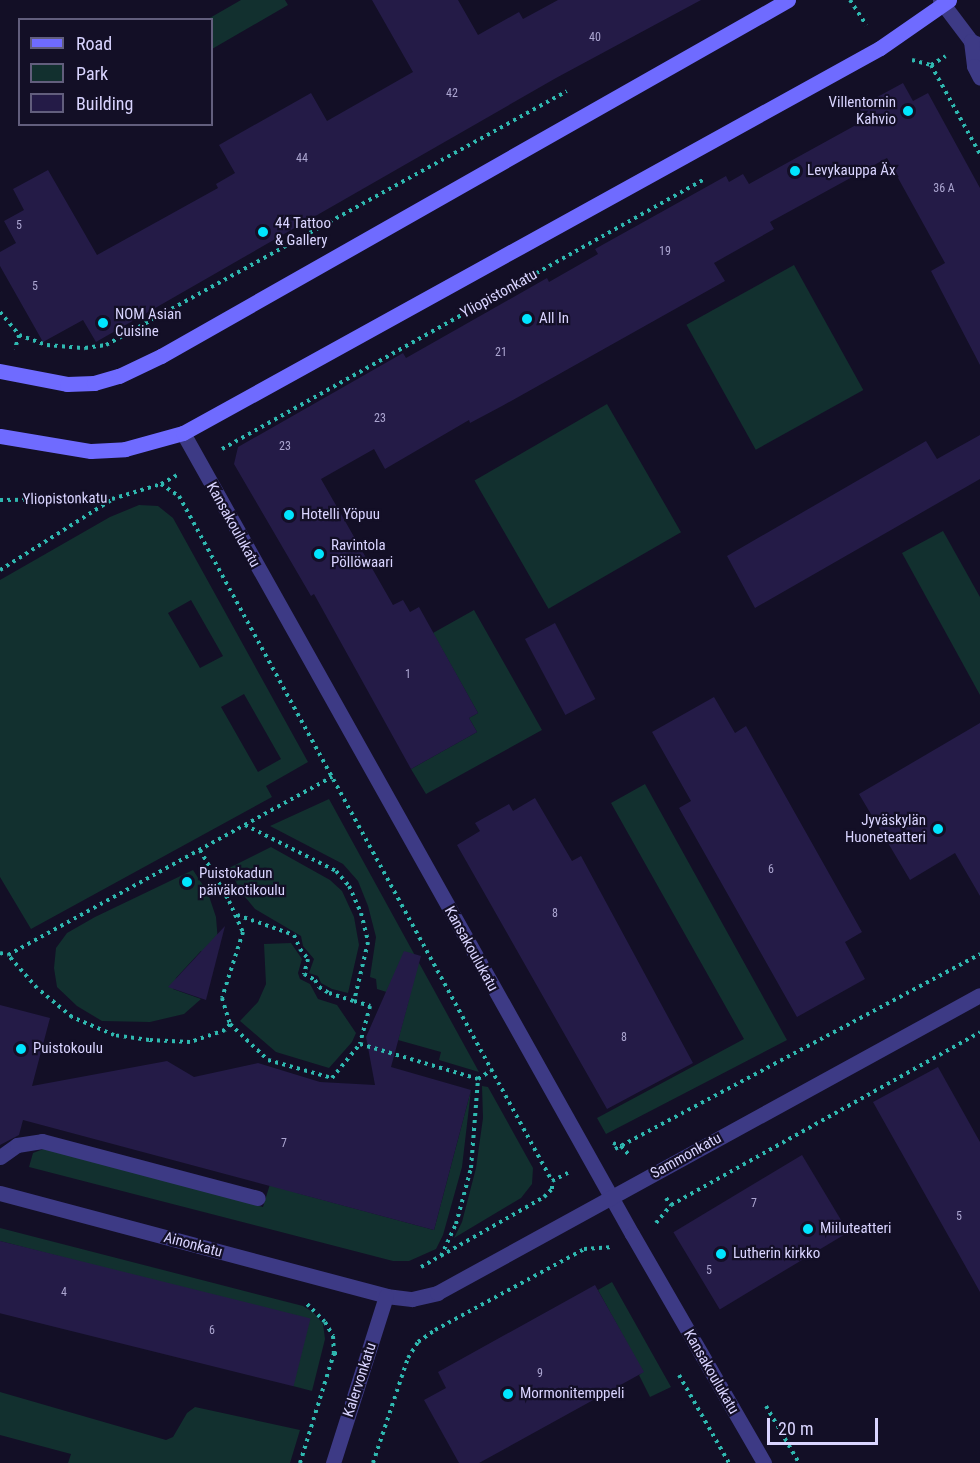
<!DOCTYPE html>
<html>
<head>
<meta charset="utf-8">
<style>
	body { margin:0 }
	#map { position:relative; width:980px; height:1463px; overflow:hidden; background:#130f26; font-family:"Roboto Condensed",sans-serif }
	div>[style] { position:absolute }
	.green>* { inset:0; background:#12302f; transform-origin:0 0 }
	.building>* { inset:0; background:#241b47; transform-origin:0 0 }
	.path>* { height:4px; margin-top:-2px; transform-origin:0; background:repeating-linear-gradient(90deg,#2fb8b0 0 3px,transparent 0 7.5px) }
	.lane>* { height:15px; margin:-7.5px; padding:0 7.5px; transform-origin:7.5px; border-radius:7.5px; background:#3d3a85 }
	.street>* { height:15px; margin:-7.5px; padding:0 7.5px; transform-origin:7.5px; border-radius:7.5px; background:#3d3a85 }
	.secondary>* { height:15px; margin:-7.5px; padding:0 7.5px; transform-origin:7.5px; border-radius:7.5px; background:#6f6bff }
	.dots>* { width:16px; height:16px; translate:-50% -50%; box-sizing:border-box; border:3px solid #130f26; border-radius:50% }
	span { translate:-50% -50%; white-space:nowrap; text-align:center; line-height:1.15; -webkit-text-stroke:4.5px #130f26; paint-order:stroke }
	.number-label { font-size:12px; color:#aca6d1 }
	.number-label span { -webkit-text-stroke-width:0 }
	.poi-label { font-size:15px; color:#d9d4ff }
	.right { translate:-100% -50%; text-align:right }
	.left { translate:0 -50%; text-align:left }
	.street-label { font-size:15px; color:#d9d4ff }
	.legend { position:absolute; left:18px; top:18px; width:195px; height:108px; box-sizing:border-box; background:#130f26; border:2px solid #625e7d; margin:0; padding:8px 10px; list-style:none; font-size:18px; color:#d9d4ff }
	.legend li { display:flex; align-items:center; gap:12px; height:30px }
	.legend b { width:30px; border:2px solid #625e7d }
	.scale { position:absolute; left:767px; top:1418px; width:111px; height:27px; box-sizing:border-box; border:3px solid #d9d4ff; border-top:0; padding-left:8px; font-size:18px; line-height:21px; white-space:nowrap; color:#d9d4ff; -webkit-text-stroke:4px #130f26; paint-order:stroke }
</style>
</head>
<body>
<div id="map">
	<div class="green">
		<div style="clip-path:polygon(241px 0,285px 0,288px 5px,212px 49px,212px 20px,208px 19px)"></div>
		<div style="left:794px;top:265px;width:143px;height:123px;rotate:61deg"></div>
		<div style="left:607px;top:404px;width:148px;height:153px;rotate:60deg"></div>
		<div style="clip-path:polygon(evenodd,139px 505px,158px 506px,173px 518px,308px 762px,266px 786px,272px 797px,31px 929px,0 877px,0 580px,110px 517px,139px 505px,191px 600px,223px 656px,200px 668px,168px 613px,191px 600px,139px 505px,244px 694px,281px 759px,258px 772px,221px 707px,244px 694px)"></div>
		<div style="clip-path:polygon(943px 531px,980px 597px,980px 695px,902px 553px)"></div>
		<div style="clip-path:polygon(474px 610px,542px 730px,426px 794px,411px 769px,477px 732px,469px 718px,478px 713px,433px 633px)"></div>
		<div style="clip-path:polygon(645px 784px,787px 1040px,606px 1134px,597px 1118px,744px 1039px,611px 803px)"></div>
		<div style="clip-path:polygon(329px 799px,479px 1072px,439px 1060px,441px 1052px,398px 1040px,409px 999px,377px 989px,376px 979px,370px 977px,376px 937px,368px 906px,358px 881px,343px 864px,270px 826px)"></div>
		<div style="clip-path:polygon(271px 847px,330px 880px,342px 891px,354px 917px,359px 945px,348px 993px,332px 989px,321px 983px,318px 976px,309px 973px,314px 959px,303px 946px,301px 936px,255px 909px,241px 892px,229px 868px)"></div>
		<div style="clip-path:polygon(193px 870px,208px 893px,216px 917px,218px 942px,214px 960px,201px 951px,176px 978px,173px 989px,201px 999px,184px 1014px,150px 1022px,102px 1021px,77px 1006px,57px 987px,54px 968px,56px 948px,67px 933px,95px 917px)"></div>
		<div style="clip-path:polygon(291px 943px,302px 959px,298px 973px,300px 979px,310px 984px,318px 999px,337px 1005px,356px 1033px,352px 1042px,329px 1068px,276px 1052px,240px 1021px,258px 1002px,266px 984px,264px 944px)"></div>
		<div style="clip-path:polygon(482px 1086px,488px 1087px,533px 1168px,532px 1184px,521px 1198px,454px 1238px,462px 1222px,476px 1168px,483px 1118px)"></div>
		<div style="clip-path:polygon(471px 1090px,462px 1167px,443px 1235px,436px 1249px,409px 1261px,393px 1261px,29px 1167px,33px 1153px,46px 1148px,263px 1207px,277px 1161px,297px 1193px,434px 1230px)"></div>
		<div style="clip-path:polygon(0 1228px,303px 1306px,314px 1313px,323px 1324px,325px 1339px,312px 1391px,293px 1386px,309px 1321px,0 1241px)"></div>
		<div style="clip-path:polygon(612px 1282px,671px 1387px,650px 1397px,639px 1375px,643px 1372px,598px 1290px)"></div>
		<div style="clip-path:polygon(0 1392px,166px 1440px,173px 1437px,187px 1413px,195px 1407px,300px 1430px,290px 1463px,68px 1463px,71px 1454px,0 1435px)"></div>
	</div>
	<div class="building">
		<div style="clip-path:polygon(372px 0,458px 0,478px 35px,519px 12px,523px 19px,558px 0,701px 0,556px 78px,96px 342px,83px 320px,43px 342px,0 266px,0 252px,16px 243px,4px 221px,24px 210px,13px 189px,48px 170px,97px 255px,218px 188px,216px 184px,235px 173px,219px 145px,311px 93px,327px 121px,413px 72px)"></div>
		<div style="clip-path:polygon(903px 83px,913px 101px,928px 93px,980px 188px,980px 365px,931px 271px,945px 263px,887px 158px,770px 222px,774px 229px,714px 263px,725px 281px,502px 406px,470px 423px,469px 420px,385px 469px,374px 449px,321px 479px,393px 605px,403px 600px,410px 612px,419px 607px,478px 713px,469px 718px,477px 732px,411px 769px,314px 594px,311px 596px,234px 464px,238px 447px,403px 353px,406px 358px,547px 278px,549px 282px,598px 254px,595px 249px,726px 176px,729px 182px,743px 174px,749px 184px,865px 120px,859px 107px)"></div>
		<div style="clip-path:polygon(980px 435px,980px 479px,755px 608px,727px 556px,926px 441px,937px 459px)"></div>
		<div style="left:555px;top:623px;width:86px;height:34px;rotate:62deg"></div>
		<div style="clip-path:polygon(714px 697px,735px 733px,746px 726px,862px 932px,845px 942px,865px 979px,797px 1017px,679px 808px,691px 801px,652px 732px)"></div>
		<div style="clip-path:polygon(980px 723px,980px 896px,955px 853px,910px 880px,859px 794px)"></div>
		<div style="clip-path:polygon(535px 798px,572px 861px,581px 856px,693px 1063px,607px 1109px,457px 845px,480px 831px,475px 823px,509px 804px,513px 811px)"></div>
		<div style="clip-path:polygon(225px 926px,206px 1000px,168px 987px)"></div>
		<div style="clip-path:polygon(404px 951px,421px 956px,391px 1067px,471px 1090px,434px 1230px,23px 1120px,19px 1135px,0 1145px,0 1005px,50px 1018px,32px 1086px,167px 1061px,194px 1077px,258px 1063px,320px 1082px,375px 1085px,366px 1037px)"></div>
		<div style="clip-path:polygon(938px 1067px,980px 1142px,980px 1292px,873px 1102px)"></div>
		<div style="left:802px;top:1155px;width:90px;height:150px;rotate:59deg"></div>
		<div style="left:0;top:1241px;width:320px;height:70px;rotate:14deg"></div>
		<div style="clip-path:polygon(595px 1285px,644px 1372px,479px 1463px,459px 1463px,424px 1400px,446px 1388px,438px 1372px)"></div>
	</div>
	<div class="path">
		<div style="left:850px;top:0;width:30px;rotate:57deg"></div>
		<div style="left:912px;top:60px;width:20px;rotate:15deg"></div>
		<div style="left:931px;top:65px;width:17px;rotate:-31deg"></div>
		<div style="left:931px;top:65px;width:102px;rotate:61.2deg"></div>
		<div style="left:0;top:312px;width:30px;rotate:50deg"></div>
		<div style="left:19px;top:335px;width:15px;rotate:106deg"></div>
		<div style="left:19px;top:335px;width:30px;rotate:20deg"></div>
		<div style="left:47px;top:345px;width:38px;rotate:5deg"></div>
		<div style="left:85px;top:348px;width:21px;rotate:-8deg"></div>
		<div style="left:106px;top:345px;width:526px;rotate:-28.85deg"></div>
		<div style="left:222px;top:449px;width:551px;rotate:-29.22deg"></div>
		<div style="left:161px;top:484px;width:22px;rotate:34deg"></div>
		<div style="left:179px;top:496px;width:780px;rotate:61.43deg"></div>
		<div style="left:0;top:500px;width:112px;rotate:-0.5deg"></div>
		<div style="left:112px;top:499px;width:51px;rotate:-17deg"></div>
		<div style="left:161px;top:484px;width:18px;rotate:-29deg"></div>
		<div style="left:0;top:570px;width:131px;rotate:-32.2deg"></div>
		<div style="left:245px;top:825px;width:102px;rotate:26.8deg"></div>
		<div style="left:336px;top:871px;width:20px;rotate:49deg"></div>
		<div style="left:349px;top:886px;width:30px;rotate:66deg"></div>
		<div style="left:361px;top:913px;width:30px;rotate:76deg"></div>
		<div style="left:368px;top:942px;width:61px;rotate:103.3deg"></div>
		<div style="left:354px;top:1001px;width:17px;rotate:17deg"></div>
		<div style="left:370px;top:1006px;width:39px;rotate:105deg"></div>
		<div style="left:360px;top:1044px;width:123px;rotate:16.5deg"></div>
		<div style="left:478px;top:1079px;width:17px;rotate:-33deg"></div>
		<div style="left:200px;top:850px;width:59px;rotate:60.4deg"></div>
		<div style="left:229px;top:901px;width:34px;rotate:66deg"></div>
		<div style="left:243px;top:932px;width:69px;rotate:107.7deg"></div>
		<div style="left:222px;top:998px;width:27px;rotate:73deg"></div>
		<div style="left:230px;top:1024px;width:8px;rotate:130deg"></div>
		<div style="left:225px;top:1030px;width:37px;rotate:161deg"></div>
		<div style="left:190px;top:1042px;width:41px;rotate:-177.2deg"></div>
		<div style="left:149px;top:1040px;width:35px;rotate:-172deg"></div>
		<div style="left:114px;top:1035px;width:46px;rotate:-156.8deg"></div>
		<div style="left:72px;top:1017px;width:45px;rotate:-140.4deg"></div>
		<div style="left:37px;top:988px;width:44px;rotate:-131.3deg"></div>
		<div style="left:8px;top:955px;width:370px;rotate:-28.8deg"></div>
		<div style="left:237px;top:915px;width:60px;rotate:19.3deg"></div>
		<div style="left:294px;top:935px;width:15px;rotate:67deg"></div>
		<div style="left:300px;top:949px;width:13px;rotate:51deg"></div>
		<div style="left:308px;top:959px;width:16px;rotate:105deg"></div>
		<div style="left:304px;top:974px;width:13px;rotate:29deg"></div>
		<div style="left:315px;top:980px;width:8px;rotate:60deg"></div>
		<div style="left:319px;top:987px;width:12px;rotate:31deg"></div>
		<div style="left:329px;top:993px;width:26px;rotate:18deg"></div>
		<div style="left:0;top:953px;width:8px;rotate:14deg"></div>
		<div style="left:230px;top:1024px;width:52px;rotate:43.5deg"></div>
		<div style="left:268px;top:1060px;width:66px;rotate:15.7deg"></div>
		<div style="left:332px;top:1078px;width:44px;rotate:-50.5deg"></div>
		<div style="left:613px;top:1143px;width:9px;rotate:21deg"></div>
		<div style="left:621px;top:1146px;width:13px;rotate:48deg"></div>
		<div style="left:615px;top:1149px;width:414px;rotate:-28.1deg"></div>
		<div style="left:666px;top:1198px;width:9px;rotate:54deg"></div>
		<div style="left:656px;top:1223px;width:23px;rotate:-50deg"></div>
		<div style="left:671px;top:1205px;width:354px;rotate:-29.2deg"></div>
		<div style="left:441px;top:1256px;width:35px;rotate:-65deg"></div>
		<div style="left:456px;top:1224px;width:58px;rotate:-75deg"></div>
		<div style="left:471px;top:1168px;width:89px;rotate:-85.5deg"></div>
		<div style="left:421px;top:1267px;width:142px;rotate:-29.6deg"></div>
		<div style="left:544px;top:1197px;width:11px;rotate:-45deg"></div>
		<div style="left:552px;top:1189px;width:8px;rotate:-90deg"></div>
		<div style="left:552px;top:1181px;width:18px;rotate:-27deg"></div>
		<div style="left:307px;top:1304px;width:25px;rotate:45deg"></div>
		<div style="left:325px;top:1322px;width:16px;rotate:60deg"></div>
		<div style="left:333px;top:1336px;width:17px;rotate:87deg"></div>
		<div style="left:334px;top:1353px;width:6px;rotate:18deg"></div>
		<div style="left:679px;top:1375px;width:101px;rotate:60.4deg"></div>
		<div style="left:766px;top:1406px;width:66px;rotate:59.9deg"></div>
		<div style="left:300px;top:1463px;width:115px;rotate:-72.8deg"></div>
		<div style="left:373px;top:1463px;width:111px;rotate:-71.6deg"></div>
		<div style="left:408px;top:1358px;width:19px;rotate:-58deg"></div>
		<div style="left:418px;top:1342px;width:21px;rotate:-35deg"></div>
		<div style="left:435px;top:1330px;width:170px;rotate:-28.5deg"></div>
		<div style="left:584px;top:1249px;width:26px;rotate:-4deg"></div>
	</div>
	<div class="lane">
		<div style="left:0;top:1157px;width:21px;rotate:-35deg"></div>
		<div style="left:17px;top:1145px;width:25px;rotate:-9deg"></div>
		<div style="left:42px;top:1141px;width:223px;rotate:14.8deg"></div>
	</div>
	<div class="street">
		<div style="left:940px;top:0;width:51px;rotate:52.9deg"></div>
		<div style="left:971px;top:41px;width:10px;rotate:24deg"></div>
		<div style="left:971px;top:41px;width:25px;rotate:83deg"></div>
		<div style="left:974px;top:66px;width:13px;rotate:63deg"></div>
		<div style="left:183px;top:433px;width:918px;rotate:60.73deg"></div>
		<div style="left:632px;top:1234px;width:264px;rotate:60deg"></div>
		<div style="left:0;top:1193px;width:400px;rotate:14.9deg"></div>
		<div style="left:386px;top:1296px;width:26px;rotate:7deg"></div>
		<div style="left:412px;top:1299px;width:26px;rotate:-13deg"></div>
		<div style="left:437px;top:1293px;width:619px;rotate:-28.76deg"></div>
		<div style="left:333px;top:1463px;width:175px;rotate:-72.4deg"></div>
	</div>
	<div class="secondary">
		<div style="left:0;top:371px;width:68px;rotate:11deg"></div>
		<div style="left:67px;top:384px;width:27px;rotate:-2deg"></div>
		<div style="left:94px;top:383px;width:26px;rotate:-16deg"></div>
		<div style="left:119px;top:376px;width:47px;rotate:-25.5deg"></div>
		<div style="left:161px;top:356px;width:721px;rotate:-29.59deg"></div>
		<div style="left:0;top:436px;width:92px;rotate:9.4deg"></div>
		<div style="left:91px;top:451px;width:34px;rotate:-3deg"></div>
		<div style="left:125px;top:449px;width:60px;rotate:-15.4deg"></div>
		<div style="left:183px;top:433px;width:796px;rotate:-28.91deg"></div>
		<div style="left:880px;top:48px;width:84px;rotate:-34.8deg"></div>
	</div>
	<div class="dots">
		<div style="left:908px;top:111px;background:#00e5ff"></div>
		<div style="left:795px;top:171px;background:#00e5ff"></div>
		<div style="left:263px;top:232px;background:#00e5ff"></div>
		<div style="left:527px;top:319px;background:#00e5ff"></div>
		<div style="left:103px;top:323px;background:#00e5ff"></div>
		<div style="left:289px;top:515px;background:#00e5ff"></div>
		<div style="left:319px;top:554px;background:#00e5ff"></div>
		<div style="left:938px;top:829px;background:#00e5ff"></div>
		<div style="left:187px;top:882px;background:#00e5ff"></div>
		<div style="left:21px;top:1049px;background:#00e5ff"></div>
		<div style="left:808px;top:1229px;background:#00e5ff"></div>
		<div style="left:721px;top:1254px;background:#00e5ff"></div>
		<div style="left:508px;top:1394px;background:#00e5ff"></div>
	</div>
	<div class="number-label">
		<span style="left:595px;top:38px">40</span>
		<span style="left:452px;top:94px">42</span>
		<span style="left:302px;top:159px">44</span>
		<span style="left:944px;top:189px">36 A</span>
		<span style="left:19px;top:226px">5</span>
		<span style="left:665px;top:252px">19</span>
		<span style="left:35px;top:287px">5</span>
		<span style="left:501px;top:353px">21</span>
		<span style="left:380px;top:419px">23</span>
		<span style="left:285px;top:447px">23</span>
		<span style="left:408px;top:675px">1</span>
		<span style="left:771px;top:870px">6</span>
		<span style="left:555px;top:914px">8</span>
		<span style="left:624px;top:1038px">8</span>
		<span style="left:284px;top:1144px">7</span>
		<span style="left:754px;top:1204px">7</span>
		<span style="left:959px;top:1217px">5</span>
		<span style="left:709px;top:1271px">5</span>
		<span style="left:64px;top:1293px">4</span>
		<span style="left:212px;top:1331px">6</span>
		<span style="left:540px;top:1374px">9</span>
	</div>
	<div class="poi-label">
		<span class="right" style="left:896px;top:111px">Villentornin<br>Kahvio</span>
		<span class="left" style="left:807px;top:171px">Levykauppa Äx</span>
		<span class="left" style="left:275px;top:232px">44 Tattoo<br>&amp; Gallery</span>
		<span class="left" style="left:115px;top:323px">NOM Asian<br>Cuisine</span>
		<span class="left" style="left:539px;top:319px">All In</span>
		<span class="left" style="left:301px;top:515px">Hotelli Yöpuu</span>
		<span class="left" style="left:331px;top:554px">Ravintola<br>Pöllöwaari</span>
		<span class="right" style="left:926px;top:829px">Jyväskylän<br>Huoneteatteri</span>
		<span class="left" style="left:199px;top:882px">Puistokadun<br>päiväkotikoulu</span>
		<span class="left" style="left:33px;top:1049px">Puistokoulu</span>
		<span class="left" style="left:820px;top:1229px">Miiluteatteri</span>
		<span class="left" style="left:733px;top:1254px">Lutherin kirkko</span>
		<span class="left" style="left:520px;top:1394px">Mormonitemppeli</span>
	</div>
	<div class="street-label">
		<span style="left:499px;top:294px;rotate:-29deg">Yliopistonkatu</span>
		<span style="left:65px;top:499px;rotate:-1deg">Yliopistonkatu</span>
		<span style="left:233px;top:525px;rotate:61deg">Kansakoulukatu</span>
		<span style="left:471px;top:949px;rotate:61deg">Kansakoulukatu</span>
		<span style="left:686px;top:1156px;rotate:-29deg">Sammonkatu</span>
		<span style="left:193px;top:1245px;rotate:15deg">Ainonkatu</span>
		<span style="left:711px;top:1372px;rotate:60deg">Kansakoulukatu</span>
		<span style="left:360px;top:1380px;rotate:-72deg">Kalervonkatu</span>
	</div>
	<ul class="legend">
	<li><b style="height:8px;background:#6f6bff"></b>Road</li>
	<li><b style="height:16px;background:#12302f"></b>Park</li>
	<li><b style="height:16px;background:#241b47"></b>Building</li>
	</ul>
	<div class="scale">20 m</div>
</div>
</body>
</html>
